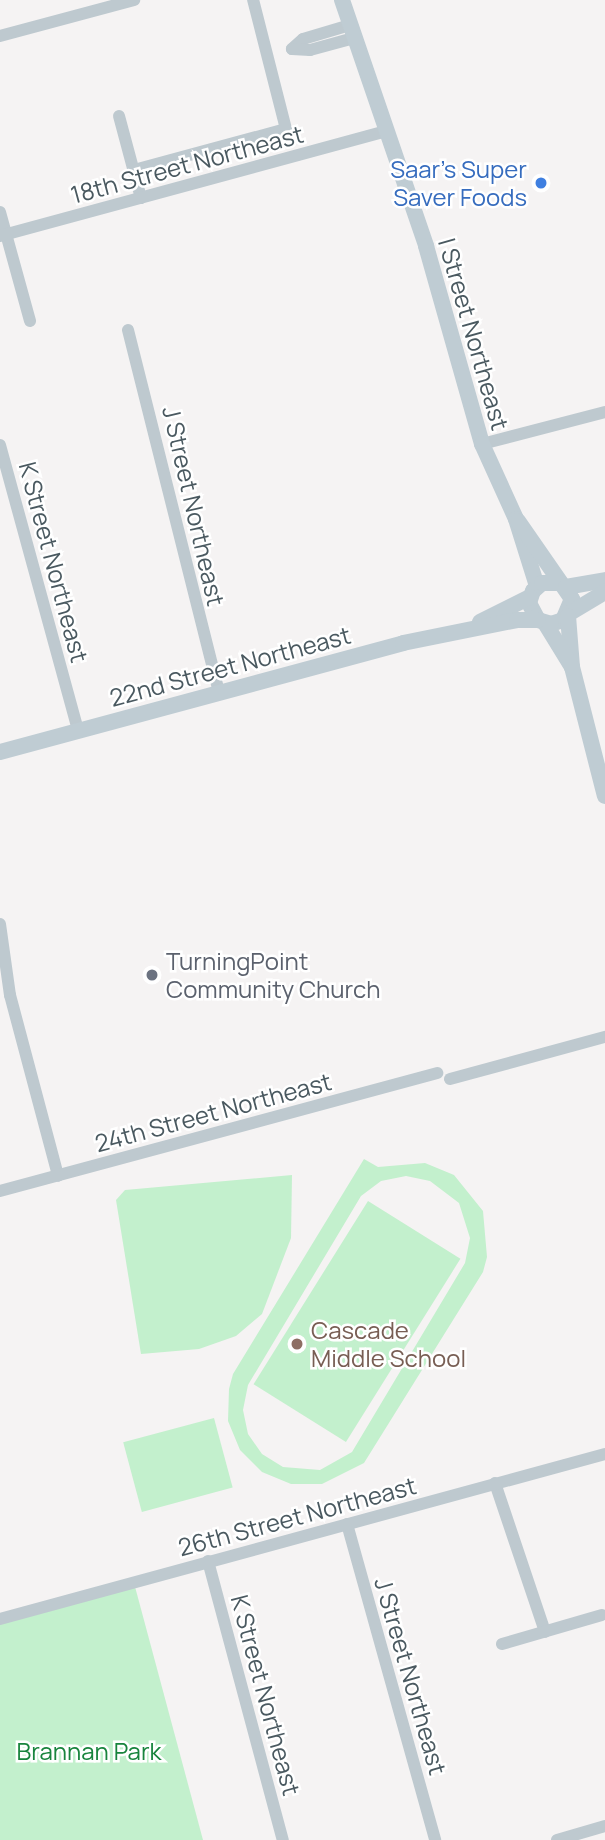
<!DOCTYPE html>
<html>
<head>
<meta charset="utf-8">
<style>
	body { margin:0 }
	#map { position:relative; width:605px; height:1840px; overflow:hidden; background:#f5f3f3; font-family:Manrope,sans-serif }
	div>[style] { position:absolute }
	.green>* { inset:0; background:#c3f0cd; transform-origin:0 0 }
	.street>* { height:12px; margin:-6px; padding:0 6px; transform-origin:6px; border-radius:6px; background:#bec9cf }
	.secondary>* { height:16px; margin:-8px; padding:0 8px; transform-origin:8px; border-radius:8px; background:#bfccd3 }
	.dots>* { width:19px; height:19px; translate:-50% -50%; box-sizing:border-box; border:4px solid #fff; border-radius:50% }
	span { translate:-50% -50%; white-space:nowrap; text-align:center; line-height:1.15; -webkit-text-stroke:5px #fff; paint-order:stroke }
	.street-label { font-size:24px; color:#4a5960 }
	.shop-label { font-size:24px; color:#366cbe }
	.right { translate:-100% -50%; text-align:right }
	.worship-label { font-size:24px; color:#5b616d }
	.left { translate:0 -50%; text-align:left }
	.education-label { font-size:24px; color:#785e54 }
	.park-label { font-size:24px; color:#18843d }
</style>
</head>
<body>
<div id="map">
	<div class="green">
		<div style="clip-path:polygon(evenodd,364px 1159px,378px 1167px,425px 1163px,454px 1175px,483px 1211px,487px 1257px,483px 1272px,364px 1463px,322px 1484px,291px 1484px,262px 1472px,240px 1450px,228px 1421px,229px 1389px,233px 1374px,364px 1159px,406px 1176px,430px 1181px,459px 1203px,470px 1238px,465px 1263px,352px 1452px,320px 1470px,283px 1467px,262px 1454px,248px 1434px,243px 1410px,248px 1385px,361px 1196px,381px 1181px,406px 1176px)"></div>
		<div style="clip-path:polygon(292px 1175px,291px 1238px,262px 1314px,236px 1336px,199px 1349px,141px 1354px,116px 1200px,125px 1190px)"></div>
		<div style="left:368px;top:1201px;width:109px;height:216px;rotate:32deg"></div>
		<div style="left:214px;top:1418px;width:72px;height:94px;rotate:75deg"></div>
		<div style="clip-path:polygon(134px 1583px,203px 1840px,0 1840px,0 1619px)"></div>
	</div>
	<div class="street">
		<div style="left:350px;top:25px;width:49px;rotate:163.4deg"></div>
		<div style="left:303px;top:39px;width:15px;rotate:138deg"></div>
		<div style="left:292px;top:49px;width:18px;rotate:3deg"></div>
		<div style="left:310px;top:50px;width:46px;rotate:-15.3deg"></div>
		<div style="left:0;top:36px;width:139px;rotate:-15deg"></div>
		<div style="left:119px;top:116px;width:85px;rotate:75deg"></div>
		<div style="left:134px;top:170px;width:157px;rotate:-15.1deg"></div>
		<div style="left:286px;top:129px;width:133px;rotate:-104.3deg"></div>
		<div style="left:0;top:212px;width:113px;rotate:74.6deg"></div>
		<div style="left:0;top:236px;width:398px;rotate:-15.2deg"></div>
		<div style="left:128px;top:330px;width:374px;rotate:75.9deg"></div>
		<div style="left:482px;top:444px;width:127px;rotate:-14.6deg"></div>
		<div style="left:0;top:445px;width:296px;rotate:74.7deg"></div>
		<div style="left:0;top:924px;width:72px;rotate:82deg"></div>
		<div style="left:10px;top:995px;width:187px;rotate:75.1deg"></div>
		<div style="left:450px;top:1079px;width:161px;rotate:-15.2deg"></div>
		<div style="left:0;top:1191px;width:453px;rotate:-15.1deg"></div>
		<div style="left:495px;top:1483px;width:157px;rotate:71.4deg"></div>
		<div style="left:347px;top:1524px;width:328px;rotate:74.4deg"></div>
		<div style="left:208px;top:1561px;width:289px;rotate:75deg"></div>
		<div style="left:0;top:1619px;width:627px;rotate:-15.26deg"></div>
		<div style="left:502px;top:1644px;width:104px;rotate:-16.2deg"></div>
		<div style="left:557px;top:1840px;width:50px;rotate:-16.3deg"></div>
	</div>
	<div class="secondary">
		<div style="left:342px;top:0;width:260px;rotate:71.1deg"></div>
		<div style="left:426px;top:246px;width:206px;rotate:74.2deg"></div>
		<div style="left:482px;top:444px;width:82px;rotate:65.6deg"></div>
		<div style="left:516px;top:519px;width:70px;rotate:72.6deg"></div>
		<div style="left:518px;top:521px;width:95px;rotate:55.3deg"></div>
		<div style="left:572px;top:599px;width:23px;rotate:113deg"></div>
		<div style="left:563px;top:620px;width:13px;rotate:162deg"></div>
		<div style="left:551px;top:624px;width:14px;rotate:-163deg"></div>
		<div style="left:538px;top:620px;width:19px;rotate:-118deg"></div>
		<div style="left:529px;top:603px;width:13px;rotate:-72deg"></div>
		<div style="left:533px;top:591px;width:12px;rotate:-42deg"></div>
		<div style="left:542px;top:583px;width:18px"></div>
		<div style="left:566px;top:587px;width:40px;rotate:-10deg"></div>
		<div style="left:570px;top:613px;width:41px;rotate:-31deg"></div>
		<div style="left:568px;top:616px;width:51px;rotate:85.5deg"></div>
		<div style="left:572px;top:667px;width:133px;rotate:75.7deg"></div>
		<div style="left:480px;top:622px;width:56px;rotate:-26.6deg"></div>
		<div style="left:545px;top:623px;width:52px;rotate:58.5deg"></div>
		<div style="left:0;top:752px;width:417px;rotate:-15.1deg"></div>
		<div style="left:403px;top:643px;width:116px;rotate:-11.4deg"></div>
		<div style="left:517px;top:620px;width:21px"></div>
	</div>
	<div class="dots">
		<div style="left:541px;top:183px;background:#3f7fe0"></div>
		<div style="left:152px;top:975px;background:#6b7280"></div>
		<div style="left:297px;top:1344px;background:#8d6e63"></div>
	</div>
	<div class="street-label">
		<span style="left:187px;top:164px;rotate:-15deg">18th Street Northeast</span>
		<span style="left:474px;top:334px;rotate:74deg">I Street Northeast</span>
		<span style="left:194px;top:506px;rotate:77deg">J Street Northeast</span>
		<span style="left:54px;top:562px;rotate:75deg">K Street Northeast</span>
		<span style="left:230px;top:666px;rotate:-15deg">22nd Street Northeast</span>
		<span style="left:213px;top:1112px;rotate:-15deg">24th Street Northeast</span>
		<span style="left:297px;top:1516px;rotate:-15deg">26th Street Northeast</span>
		<span style="left:411px;top:1676px;rotate:74deg">J Street Northeast</span>
		<span style="left:266px;top:1695px;rotate:75deg">K Street Northeast</span>
	</div>
	<div class="shop-label">
		<span class="right" style="left:527px;top:183px">Saar's Super<br>Saver Foods</span>
	</div>
	<div class="worship-label">
		<span class="left" style="left:166px;top:975px">TurningPoint<br>Community Church</span>
	</div>
	<div class="education-label">
		<span class="left" style="left:311px;top:1344px">Cascade<br>Middle School</span>
	</div>
	<div class="park-label">
		<span style="left:89px;top:1751px">Brannan Park</span>
	</div>
</div>
</body>
</html>
